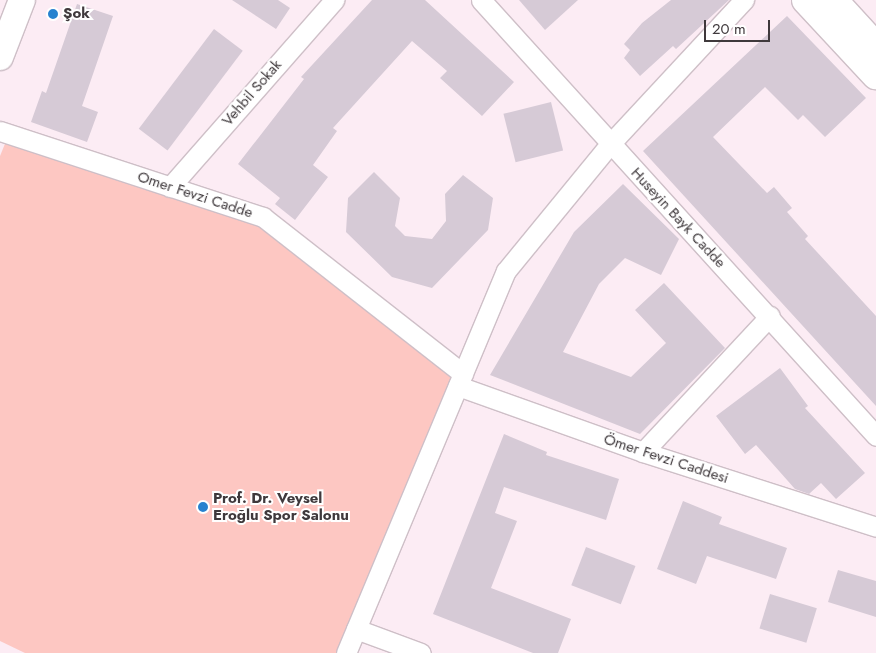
<!DOCTYPE html>
<html>
<head>
<meta charset="utf-8">
<style>
	body { margin:0 }
	#map { position:relative; width:876px; height:653px; overflow:hidden; background:#fcecf4; font-family:Jost,sans-serif }
	div>[style] { position:absolute }
	.green>* { inset:0; background:#fdc7c2 }
	.building>* { inset:0; background:#d6cad6; transform-origin:0 0 }
	.roads { filter:drop-shadow(1px 0 #cebfc7) drop-shadow(-1px 0 #cebfc7) drop-shadow(0 1px #cebfc7) drop-shadow(0 -1px #cebfc7) }
	.street>* { height:19px; margin:-9.5px; padding:0 9.5px; transform-origin:9.5px; border-radius:9.5px; background:#fff }
	.secondary>* { height:26px; margin:-13px; padding:0 13px; transform-origin:13px; border-radius:13px; background:#fff }
	.primary>* { height:28px; margin:-14px; padding:0 14px; transform-origin:14px; border-radius:14px; background:#fff }
	.dots>* { width:14px; height:14px; translate:-50% -50%; box-sizing:border-box; border:2px solid #fff; border-radius:50% }
	span { translate:-50% -50%; white-space:nowrap; text-align:center; line-height:1.15; -webkit-text-stroke:4px #fff; paint-order:stroke }
	.poi-label { font-size:15px; color:#3f393c; font-weight:700 }
	.left { translate:0 -50%; text-align:left }
	.street-label { font-size:15px; color:#3f393c }
	.scale { position:absolute; left:704px; top:20px; width:66px; height:22px; box-sizing:border-box; border:2px solid #3f393c; border-top:0; padding-left:6px; font-size:15px; line-height:18px; white-space:nowrap; color:#3f393c; -webkit-text-stroke:4px #fff; paint-order:stroke }
</style>
</head>
<body>
<div id="map">
	<div class="green">
		<div style="clip-path:polygon(9px 134px,263px 217px,463px 374px,346px 653px,25px 653px,0 641px,0 156px)"></div>
	</div>
	<div class="building">
		<div style="clip-path:polygon(232px 0,278px 0,290px 8px,276px 29px)"></div>
		<div style="clip-path:polygon(372px 0,425px 0,514px 82px,482px 116px,440px 78px,447px 71px,412px 41px,333px 128px,337px 131px,313px 165px,328px 177px,295px 220px,275px 204px,280px 198px,238px 164px,304px 79px,301px 77px)"></div>
		<div style="clip-path:polygon(519px 0,578px 0,545px 30px)"></div>
		<div style="clip-path:polygon(671px 0,729px 0,676px 49px,673px 46px,640px 76px,624px 58px,630px 50px,624px 44px,642px 23px)"></div>
		<div style="clip-path:polygon(77px 4px,113px 16px,82px 106px,98px 112px,87px 142px,31px 122px,42px 91px,46px 93px)"></div>
		<div style="clip-path:polygon(787px 16px,866px 98px,825px 137px,803px 115px,798px 120px,765px 87px,713px 137px,767px 193px,774px 187px,792px 208px,787px 212px,808px 236px,805px 239px,876px 316px,876px 406px,643px 151px)"></div>
		<div style="left:214px;top:29px;width:36px;height:125px;rotate:37deg"></div>
		<div style="left:551px;top:102px;width:50px;height:49px;rotate:76deg"></div>
		<div style="clip-path:polygon(374px 172px,400px 198px,395px 226px,405px 236px,432px 239px,446px 221px,445px 194px,463px 175px,493px 198px,488px 230px,432px 288px,392px 277px,346px 232px,348px 198px)"></div>
		<div style="clip-path:polygon(623px 184px,679px 239px,661px 275px,625px 258px,599px 284px,563px 352px,631px 377px,666px 343px,635px 310px,664px 283px,725px 348px,640px 434px,490px 375px,574px 232px)"></div>
		<div style="clip-path:polygon(780px 368px,808px 406px,805px 408px,865px 473px,836px 499px,821px 483px,809px 494px,795px 489px,756px 445px,745px 454px,716px 416px)"></div>
		<div style="clip-path:polygon(504px 434px,547px 452px,546px 455px,619px 479px,606px 520px,504px 487px,495px 513px,517px 521px,491px 588px,571px 619px,558px 653px,533px 653px,433px 614px)"></div>
		<div style="clip-path:polygon(683px 501px,722px 517px,719px 524px,787px 548px,776px 579px,707px 556px,696px 584px,657px 569px)"></div>
		<div style="left:586px;top:547px;width:53px;height:41px;rotate:21deg"></div>
		<div style="clip-path:polygon(838px 570px,876px 581px,876px 617px,828px 602px)"></div>
		<div style="left:770px;top:594px;width:49px;height:36px;rotate:17deg"></div>
	</div>
	<div class="roads">
		<div class="street">
			<div style="left:481px;top:0;width:588px;rotate:47.82deg"></div>
			<div style="left:0;top:131px;width:277px;rotate:18.1deg"></div>
			<div style="left:263px;top:217px;width:254px;rotate:38.1deg"></div>
			<div style="left:170px;top:187px;width:249px;rotate:-48.7deg"></div>
			<div style="left:458px;top:386px;width:196px;rotate:19.6deg"></div>
			<div style="left:643px;top:452px;width:245px;rotate:17.8deg"></div>
			<div style="left:643px;top:452px;width:186px;rotate:-47deg"></div>
			<div style="left:356px;top:629px;width:69px;rotate:20.3deg"></div>
			<div style="left:346px;top:653px;width:414px;rotate:-67.3deg"></div>
			<div style="left:506px;top:271px;width:164px;rotate:-50.7deg"></div>
			<div style="left:610px;top:144px;width:197px;rotate:-47.1deg"></div>
		</div>
		<div class="secondary">
			<div style="left:0;top:57px;width:61px;rotate:-68.9deg"></div>
		</div>
		<div class="primary">
			<div style="left:806px;top:0;width:103px;rotate:47deg"></div>
			<div style="left:833px;top:0;width:64px;rotate:47.5deg"></div>
		</div>
	</div>
	<div class="dots">
		<div style="left:53px;top:14px;background:#2782cf"></div>
		<div style="left:203px;top:507px;background:#2782cf"></div>
	</div>
	<div class="poi-label">
		<span class="left" style="left:63px;top:14px">Şok</span>
		<span class="left" style="left:213px;top:507px">Prof. Dr. Veysel<br>Eroğlu Spor Salonu</span>
	</div>
	<div class="street-label">
		<span style="left:252px;top:93px;rotate:-49deg">Vehbil Sokak</span>
		<span style="left:195px;top:195px;rotate:18deg">Omer Fevzi Cadde</span>
		<span style="left:678px;top:218px;rotate:47deg">Huseyin Bayk Cadde</span>
		<span style="left:666px;top:459px;rotate:18deg">Ömer Fevzi Caddesi</span>
	</div>
	<div class="scale">20 m</div>
</div>
</body>
</html>
